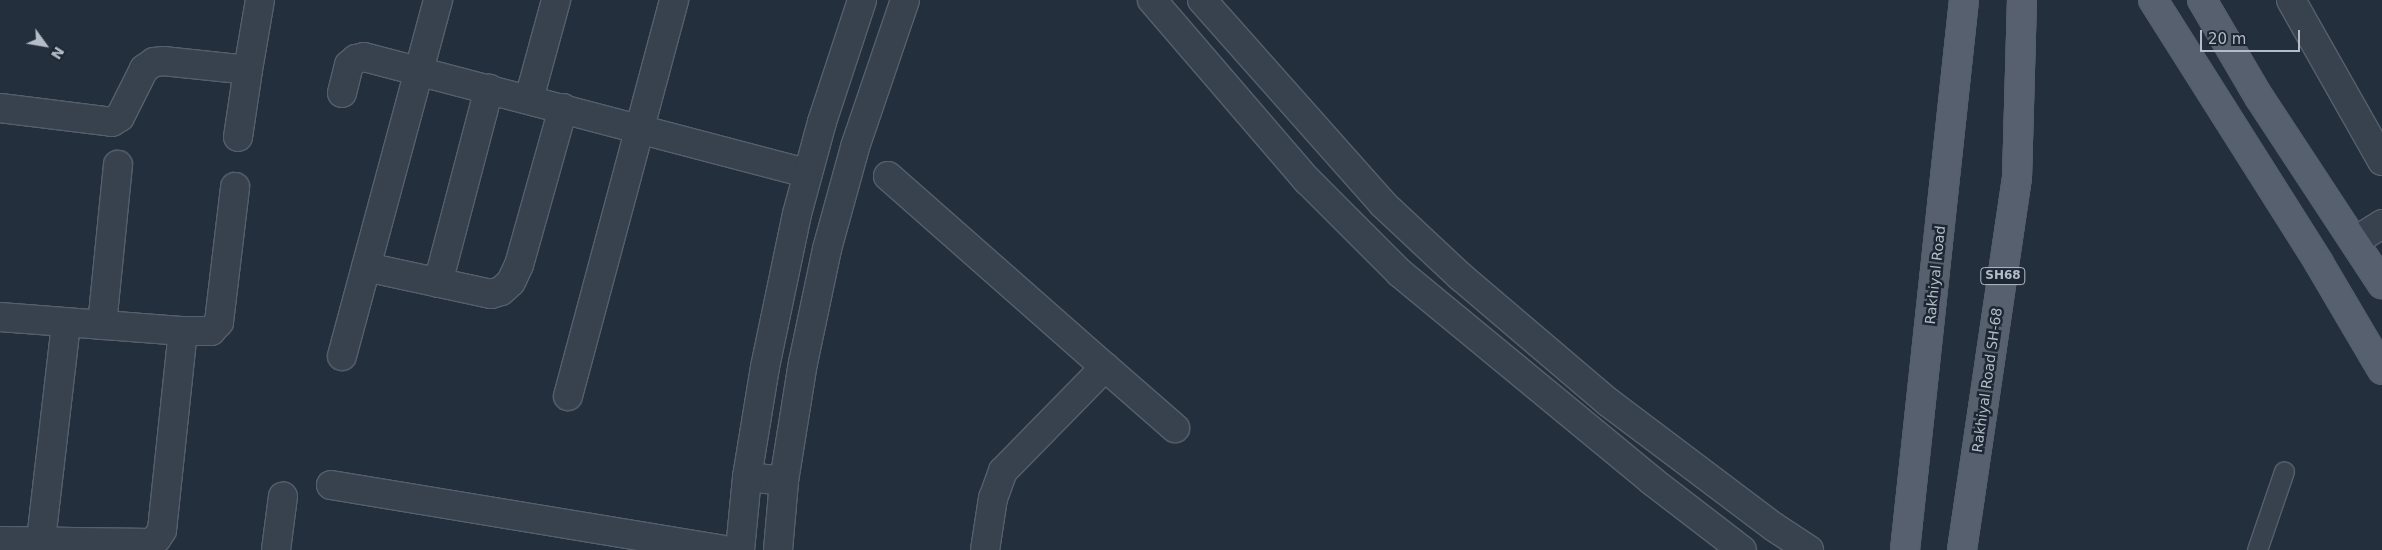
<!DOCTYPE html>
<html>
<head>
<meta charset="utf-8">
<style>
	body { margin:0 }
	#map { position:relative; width:2382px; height:550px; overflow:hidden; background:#242f3e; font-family:"DejaVu Sans",sans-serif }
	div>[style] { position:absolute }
	.roads { filter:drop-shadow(1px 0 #565f6c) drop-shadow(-1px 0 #565f6c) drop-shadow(0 1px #565f6c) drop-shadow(0 -1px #565f6c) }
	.service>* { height:19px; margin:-9.5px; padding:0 9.5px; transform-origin:9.5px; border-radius:9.5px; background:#38414e }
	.minor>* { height:28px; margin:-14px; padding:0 14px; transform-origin:14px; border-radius:14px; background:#38414e }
	.tertiary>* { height:28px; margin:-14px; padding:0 14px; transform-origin:14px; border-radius:14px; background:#38414e }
	.primary>* { height:28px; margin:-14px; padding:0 14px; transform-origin:14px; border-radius:14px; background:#56606e }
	span { translate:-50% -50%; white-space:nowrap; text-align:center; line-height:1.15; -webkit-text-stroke:5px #1d2633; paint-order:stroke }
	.shield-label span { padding:1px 4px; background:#1d2633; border:1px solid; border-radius:4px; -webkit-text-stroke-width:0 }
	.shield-label { font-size:12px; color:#b4bcc9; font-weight:700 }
	.street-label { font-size:14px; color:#b4bcc9 }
	.north { position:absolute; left:20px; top:20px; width:50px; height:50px; -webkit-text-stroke:4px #1d2633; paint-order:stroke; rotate:122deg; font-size:14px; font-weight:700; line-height:20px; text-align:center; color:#b4bcc9 }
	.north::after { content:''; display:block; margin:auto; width:18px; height:22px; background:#b4bcc9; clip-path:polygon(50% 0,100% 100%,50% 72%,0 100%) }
	.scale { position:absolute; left:2200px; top:30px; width:100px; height:22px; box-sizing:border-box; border:2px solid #b4bcc9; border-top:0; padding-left:6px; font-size:15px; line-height:18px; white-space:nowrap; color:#b4bcc9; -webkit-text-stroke:4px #1d2633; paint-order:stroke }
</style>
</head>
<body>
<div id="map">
	<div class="roads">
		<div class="service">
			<div style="left:2257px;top:550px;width:83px;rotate:-71.1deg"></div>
		</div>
		<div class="minor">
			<div style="left:342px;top:93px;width:29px;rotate:-76deg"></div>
			<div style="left:349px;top:65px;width:9px;rotate:-41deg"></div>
			<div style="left:356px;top:59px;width:8px;rotate:-14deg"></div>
			<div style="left:364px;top:57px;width:458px;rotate:14.7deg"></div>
			<div style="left:529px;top:99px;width:103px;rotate:-74.7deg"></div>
			<div style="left:0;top:108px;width:113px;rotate:7.1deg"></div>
			<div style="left:112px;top:122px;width:9px;rotate:-32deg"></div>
			<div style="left:120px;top:117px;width:54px;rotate:-63.4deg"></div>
			<div style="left:144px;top:69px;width:12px;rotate:-35deg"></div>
			<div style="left:154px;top:62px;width:9px;rotate:-6deg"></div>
			<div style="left:163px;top:61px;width:85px;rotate:6deg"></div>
			<div style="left:248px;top:70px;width:71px;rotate:-80.3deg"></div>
			<div style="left:238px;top:137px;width:68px;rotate:-81.5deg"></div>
			<div style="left:888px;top:176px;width:289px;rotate:41.4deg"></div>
			<div style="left:1105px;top:367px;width:146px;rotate:134.4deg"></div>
			<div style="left:1003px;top:471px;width:29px;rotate:110deg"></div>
			<div style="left:993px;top:498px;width:53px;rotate:98.7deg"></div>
			<div style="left:2355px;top:241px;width:32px;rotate:-32deg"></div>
			<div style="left:366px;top:267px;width:128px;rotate:12.2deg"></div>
			<div style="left:491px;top:294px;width:10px;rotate:-17deg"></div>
			<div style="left:501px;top:291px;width:13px;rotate:-42deg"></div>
			<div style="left:511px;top:282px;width:19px;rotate:-65deg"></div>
			<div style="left:519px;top:265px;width:163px;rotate:-74.3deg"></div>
			<div style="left:438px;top:283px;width:201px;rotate:-75.3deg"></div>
			<div style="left:0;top:317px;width:184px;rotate:4.4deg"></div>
			<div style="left:183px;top:331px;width:28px"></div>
			<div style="left:211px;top:331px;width:12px;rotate:-48deg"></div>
			<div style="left:219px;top:322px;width:136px;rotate:-83.2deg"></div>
			<div style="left:102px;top:325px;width:161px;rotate:-84.3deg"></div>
			<div style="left:342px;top:356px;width:369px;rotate:-74.9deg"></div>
			<div style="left:1105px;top:367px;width:93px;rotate:41.1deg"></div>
			<div style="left:568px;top:396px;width:410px;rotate:-75deg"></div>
			<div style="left:747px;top:477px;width:37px;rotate:6deg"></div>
			<div style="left:331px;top:485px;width:396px;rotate:9.4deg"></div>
			<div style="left:41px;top:540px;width:218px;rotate:-83.4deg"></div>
			<div style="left:0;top:541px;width:151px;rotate:0.8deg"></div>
			<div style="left:151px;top:543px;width:8px;rotate:-40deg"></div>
			<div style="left:157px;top:538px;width:9px;rotate:-58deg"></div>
			<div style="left:162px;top:530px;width:200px;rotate:-84deg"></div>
			<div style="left:276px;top:550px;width:54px;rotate:-82.6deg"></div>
		</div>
		<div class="tertiary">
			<div style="left:1152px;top:0;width:238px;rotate:49.3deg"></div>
			<div style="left:1307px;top:180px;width:132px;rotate:45deg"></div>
			<div style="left:1400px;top:273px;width:327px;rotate:39.5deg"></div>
			<div style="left:1652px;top:481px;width:113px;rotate:37.5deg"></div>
			<div style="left:1202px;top:0;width:273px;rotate:48.4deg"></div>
			<div style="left:1383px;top:204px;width:107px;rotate:43.1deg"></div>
			<div style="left:1461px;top:277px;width:193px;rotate:40.4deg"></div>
			<div style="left:1608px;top:402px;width:208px;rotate:37deg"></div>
			<div style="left:1774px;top:527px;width:42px;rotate:33.3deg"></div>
			<div style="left:2291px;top:0;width:185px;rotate:60.5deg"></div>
			<div style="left:740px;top:550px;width:73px;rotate:-84.5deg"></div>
			<div style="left:747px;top:477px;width:111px;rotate:-80.7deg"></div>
			<div style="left:765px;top:367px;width:156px;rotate:-78.2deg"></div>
			<div style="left:797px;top:214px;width:95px;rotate:-74.8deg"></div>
			<div style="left:822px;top:122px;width:128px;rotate:-71.8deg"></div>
			<div style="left:778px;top:550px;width:69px;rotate:-85deg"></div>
			<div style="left:784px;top:481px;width:120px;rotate:-80.9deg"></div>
			<div style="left:803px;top:363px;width:116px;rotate:-78.1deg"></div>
			<div style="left:827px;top:249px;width:106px;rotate:-74.6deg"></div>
			<div style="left:855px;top:147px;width:155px;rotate:-71.2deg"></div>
		</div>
		<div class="primary">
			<div style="left:2153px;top:0;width:311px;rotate:57.7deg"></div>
			<div style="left:2319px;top:263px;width:124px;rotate:59.5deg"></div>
			<div style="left:2202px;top:0;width:113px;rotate:59.6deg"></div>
			<div style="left:2259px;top:97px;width:224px;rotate:56.7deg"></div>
			<div style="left:1905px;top:550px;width:553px;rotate:-83.88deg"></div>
			<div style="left:1962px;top:550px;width:376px;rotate:-81.6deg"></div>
			<div style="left:2017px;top:178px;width:178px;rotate:-88.4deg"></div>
		</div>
	</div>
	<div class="shield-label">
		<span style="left:2003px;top:276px">SH68</span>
	</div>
	<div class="street-label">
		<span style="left:1935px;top:275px;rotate:-84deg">Rakhiyal Road</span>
		<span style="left:1987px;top:380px;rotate:-82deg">Rakhiyal Road SH-68</span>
	</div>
	<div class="north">N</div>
	<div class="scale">20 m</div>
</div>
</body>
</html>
